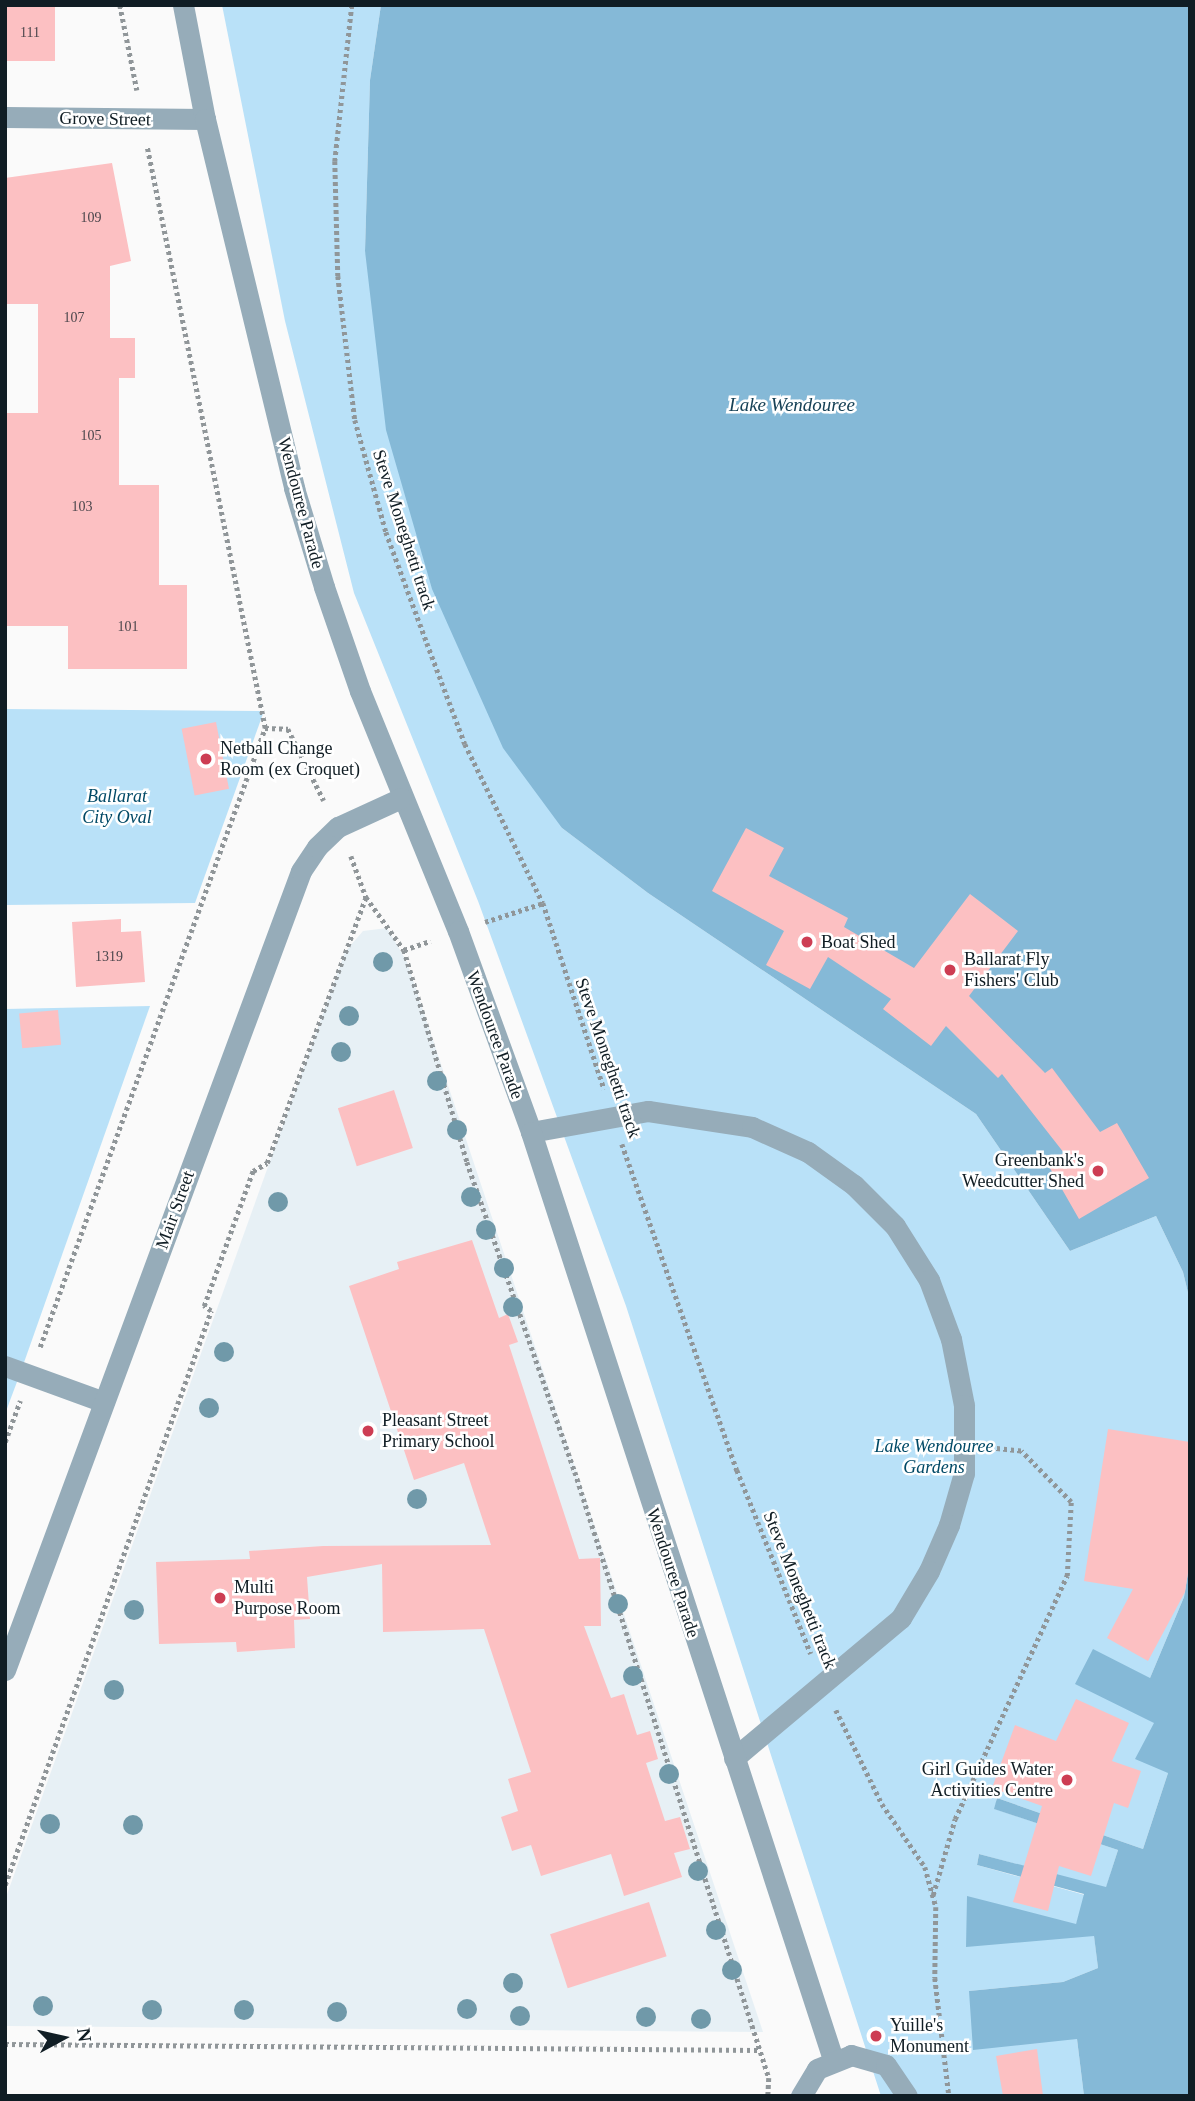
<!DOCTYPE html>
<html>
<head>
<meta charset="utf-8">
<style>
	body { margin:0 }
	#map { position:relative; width:1195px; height:2101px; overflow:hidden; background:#fafafa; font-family:Georgia,serif }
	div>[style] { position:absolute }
	.built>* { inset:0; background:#e7f0f5 }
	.green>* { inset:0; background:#b9e1f8 }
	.water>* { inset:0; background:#85b9d7 }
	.building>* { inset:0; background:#fcc0c2; transform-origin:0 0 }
	.path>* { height:4.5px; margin-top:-2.25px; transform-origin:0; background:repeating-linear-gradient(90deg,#909699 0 3.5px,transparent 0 7px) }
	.service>* { height:21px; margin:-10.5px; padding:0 10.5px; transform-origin:10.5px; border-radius:10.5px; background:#96acb9 }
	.minor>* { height:21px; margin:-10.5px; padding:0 10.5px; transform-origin:10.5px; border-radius:10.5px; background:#96acb9 }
	.tertiary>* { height:21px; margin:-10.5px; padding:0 10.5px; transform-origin:10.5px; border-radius:10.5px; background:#96acb9 }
	.trees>* { width:20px; height:20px; margin:-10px; border-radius:50%; background:#7099a9 }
	.dots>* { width:19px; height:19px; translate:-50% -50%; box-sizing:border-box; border:4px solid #fff; border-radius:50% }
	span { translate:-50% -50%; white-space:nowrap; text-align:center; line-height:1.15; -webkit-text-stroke:5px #fff; paint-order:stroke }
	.number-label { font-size:14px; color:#4b464c }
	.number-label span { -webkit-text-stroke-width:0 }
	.street-label { font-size:18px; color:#101d24 }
	.poi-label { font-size:18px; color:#101d24 }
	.left { translate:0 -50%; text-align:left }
	.right { translate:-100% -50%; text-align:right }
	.park-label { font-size:18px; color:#004966; font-style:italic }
	.water-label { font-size:19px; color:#164156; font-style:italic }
	.frame { position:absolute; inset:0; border:7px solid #101d24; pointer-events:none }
	.north { position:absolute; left:28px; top:2003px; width:70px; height:70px; -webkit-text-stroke:5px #fff; paint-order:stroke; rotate:82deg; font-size:19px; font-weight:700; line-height:28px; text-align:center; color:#101d24 }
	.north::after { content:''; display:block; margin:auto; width:24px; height:32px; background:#101d24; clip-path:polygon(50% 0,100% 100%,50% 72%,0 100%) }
</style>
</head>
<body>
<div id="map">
	<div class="built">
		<div style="clip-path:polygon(387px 928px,407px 962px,763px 2032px,5px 2026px,5px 1900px,345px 952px,363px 931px)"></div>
	</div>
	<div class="green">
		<div style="clip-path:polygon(222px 5px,381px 5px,370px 80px,365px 251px,562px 828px,648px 893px,976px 1114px,1070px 1251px,1156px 1216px,1183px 1272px,1190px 1301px,1190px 1560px,1184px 1597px,1150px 1678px,1154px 1723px,1168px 1773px,1143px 1849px,997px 1798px,995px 1809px,1118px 1850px,1106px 1888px,979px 1854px,977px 1865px,1085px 1895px,1076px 1925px,968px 1897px,967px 1946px,1094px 1935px,1098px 1968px,1063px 1982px,969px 1991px,1077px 2039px,1084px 2096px,881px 2096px,626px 1306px,478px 901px,354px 593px,285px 321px)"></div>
		<div style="clip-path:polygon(5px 709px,264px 711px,195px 903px,5px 905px)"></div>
		<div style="clip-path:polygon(150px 1006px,21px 1371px,5px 1414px,5px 1009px)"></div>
	</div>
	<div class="water">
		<div style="clip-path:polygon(381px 5px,1190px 5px,1190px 1301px,1183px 1272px,1156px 1216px,1070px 1251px,976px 1114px,648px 893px,562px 828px,503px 748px,432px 589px,386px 430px,365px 251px,370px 80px)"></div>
		<div style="clip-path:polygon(1190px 1560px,1190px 2096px,1084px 2096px,1077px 2039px,973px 2050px,969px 1991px,1063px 1982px,1098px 1968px,1094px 1936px,966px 1947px,967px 1896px,1076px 1924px,1084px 1894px,977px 1865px,979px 1854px,1106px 1887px,1118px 1850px,994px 1809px,997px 1798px,1143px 1849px,1168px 1773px,1135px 1759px,1154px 1723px,1075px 1684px,1093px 1649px,1150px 1678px,1184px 1597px)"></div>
	</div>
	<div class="building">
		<div style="left:5px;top:5px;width:50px;height:56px"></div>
		<div style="clip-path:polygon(112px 163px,131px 261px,110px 266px,110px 338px,135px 338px,135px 378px,119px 378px,119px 485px,159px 485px,159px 585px,187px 585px,187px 669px,68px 669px,68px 626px,5px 626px,5px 413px,38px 413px,38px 304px,5px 304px,5px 178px)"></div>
		<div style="left:216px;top:722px;width:68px;height:35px;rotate:79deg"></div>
		<div style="clip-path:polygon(746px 828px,784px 848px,769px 876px,848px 918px,844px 927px,914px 968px,970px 894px,1018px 931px,969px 996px,1045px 1073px,1052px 1068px,1100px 1132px,1117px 1123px,1149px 1178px,1079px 1219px,1047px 1163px,1064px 1153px,1002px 1074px,998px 1078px,946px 1026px,931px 1046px,883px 1009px,891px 999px,828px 957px,810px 989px,766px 965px,784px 931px,712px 891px)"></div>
		<div style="clip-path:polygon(121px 919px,121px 932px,141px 931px,145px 982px,76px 987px,72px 922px)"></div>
		<div style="left:58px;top:1010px;width:35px;height:39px;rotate:85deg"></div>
		<div style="left:394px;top:1090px;width:61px;height:59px;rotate:72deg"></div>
		<div style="clip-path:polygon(472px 1240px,499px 1318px,508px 1314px,518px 1342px,509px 1345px,579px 1559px,600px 1558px,601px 1626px,584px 1626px,611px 1698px,624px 1694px,637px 1735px,650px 1731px,658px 1759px,646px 1763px,665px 1821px,680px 1817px,690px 1849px,674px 1853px,682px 1877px,624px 1896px,611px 1854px,541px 1876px,531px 1845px,512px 1851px,501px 1817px,518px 1811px,508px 1779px,531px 1772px,484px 1629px,383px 1632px,382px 1564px,307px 1577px,310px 1619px,294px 1620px,295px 1648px,237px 1652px,236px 1642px,159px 1644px,156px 1562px,250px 1559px,249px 1551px,323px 1546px,491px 1545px,464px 1463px,414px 1480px,349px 1286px,399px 1269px,397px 1262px)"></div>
		<div style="clip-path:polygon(1108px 1429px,1190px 1442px,1190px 1560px,1185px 1592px,1148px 1661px,1107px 1638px,1133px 1589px,1084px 1581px)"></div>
		<div style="clip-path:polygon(1076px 1699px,1129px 1723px,1112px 1761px,1141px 1771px,1128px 1808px,1114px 1803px,1091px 1876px,1059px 1866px,1048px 1911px,1013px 1902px,1042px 1806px,992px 1788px,1015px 1725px,1056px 1741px)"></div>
		<div style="left:649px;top:1902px;width:57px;height:104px;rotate:72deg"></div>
		<div style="clip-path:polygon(1037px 2049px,1043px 2096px,1003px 2096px,996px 2056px)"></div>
	</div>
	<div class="path">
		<div style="left:120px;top:5px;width:87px;rotate:78.7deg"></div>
		<div style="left:352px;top:5px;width:157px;rotate:96.2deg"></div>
		<div style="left:335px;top:161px;width:115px;rotate:88.5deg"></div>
		<div style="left:338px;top:276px;width:145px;rotate:83.3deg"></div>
		<div style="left:355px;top:420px;width:116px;rotate:74.5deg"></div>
		<div style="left:386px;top:532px;width:118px;rotate:69.7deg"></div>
		<div style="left:427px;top:643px;width:108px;rotate:69.4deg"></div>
		<div style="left:465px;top:744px;width:177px;rotate:63.9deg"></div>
		<div style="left:543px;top:903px;width:196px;rotate:71.8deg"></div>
		<div style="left:265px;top:728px;width:23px;rotate:2deg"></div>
		<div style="left:288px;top:729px;width:80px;rotate:63.4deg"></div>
		<div style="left:351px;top:856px;width:44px;rotate:69.9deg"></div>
		<div style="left:366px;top:897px;width:65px;rotate:54.4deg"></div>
		<div style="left:404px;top:950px;width:221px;rotate:73.4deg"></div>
		<div style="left:467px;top:1162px;width:328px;rotate:70.8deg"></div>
		<div style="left:575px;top:1472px;width:636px;rotate:72.25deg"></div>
		<div style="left:769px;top:2078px;width:18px;rotate:93deg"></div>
		<div style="left:485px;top:922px;width:61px;rotate:-18.1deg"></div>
		<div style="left:404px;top:950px;width:28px;rotate:-19deg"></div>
		<div style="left:622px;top:1144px;width:346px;rotate:70.6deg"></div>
		<div style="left:737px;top:1470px;width:198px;rotate:68.1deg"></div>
		<div style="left:40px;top:1347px;width:659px;rotate:-70.02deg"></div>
		<div style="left:265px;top:728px;width:593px;rotate:-101.48deg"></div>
		<div style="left:5px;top:1442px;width:44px;rotate:-69.9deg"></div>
		<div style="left:836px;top:1710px;width:105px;rotate:63.9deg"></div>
		<div style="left:882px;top:1804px;width:76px;rotate:55.7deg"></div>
		<div style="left:925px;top:1867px;width:41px;rotate:74.6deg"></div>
		<div style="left:936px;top:1907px;width:71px;rotate:90.8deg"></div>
		<div style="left:935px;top:1978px;width:119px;rotate:83.2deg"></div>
		<div style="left:5px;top:1885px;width:610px;rotate:-70.26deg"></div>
		<div style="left:211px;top:1311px;width:9px;rotate:-144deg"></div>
		<div style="left:204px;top:1306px;width:144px;rotate:-70.1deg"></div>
		<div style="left:253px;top:1171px;width:16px;rotate:-30deg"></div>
		<div style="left:267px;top:1163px;width:284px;rotate:-69.6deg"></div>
		<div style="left:933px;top:1895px;width:79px;rotate:-73.9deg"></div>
		<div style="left:955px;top:1819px;width:268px;rotate:-65.3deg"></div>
		<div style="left:1067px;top:1576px;width:74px;rotate:-86.9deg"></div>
		<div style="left:1071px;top:1502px;width:71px;rotate:-134.4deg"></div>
		<div style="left:1021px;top:1451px;width:27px;rotate:-174deg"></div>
		<div style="left:5px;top:2044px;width:753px;rotate:0.46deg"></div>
	</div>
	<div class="service">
		<div style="left:531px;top:1132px;width:119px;rotate:-10.2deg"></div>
		<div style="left:648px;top:1111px;width:105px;rotate:8.7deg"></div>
		<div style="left:752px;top:1127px;width:61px;rotate:24.1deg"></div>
		<div style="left:808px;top:1152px;width:57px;rotate:35.7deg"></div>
		<div style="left:854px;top:1185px;width:58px;rotate:45deg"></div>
		<div style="left:895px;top:1226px;width:64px;rotate:57.8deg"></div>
		<div style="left:929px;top:1280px;width:63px;rotate:69.6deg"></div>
		<div style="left:951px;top:1339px;width:67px;rotate:78.9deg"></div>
		<div style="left:964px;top:1405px;width:68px;rotate:90deg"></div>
		<div style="left:964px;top:1473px;width:54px;rotate:106.1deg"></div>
		<div style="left:949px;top:1525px;width:50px;rotate:113.5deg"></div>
		<div style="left:929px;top:1571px;width:55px;rotate:120.8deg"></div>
		<div style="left:901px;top:1618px;width:218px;rotate:140deg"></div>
		<div style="left:5px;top:1366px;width:105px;rotate:20deg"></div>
	</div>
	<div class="minor">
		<div style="left:5px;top:117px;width:200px;rotate:0.6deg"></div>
	</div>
	<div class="tertiary">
		<div style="left:183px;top:5px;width:116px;rotate:79.1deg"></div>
		<div style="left:205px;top:119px;width:380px;rotate:76.4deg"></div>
		<div style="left:294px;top:488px;width:103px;rotate:73.1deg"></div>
		<div style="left:324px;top:587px;width:110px;rotate:70.9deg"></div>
		<div style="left:360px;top:691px;width:259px;rotate:67.8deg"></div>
		<div style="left:458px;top:931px;width:214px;rotate:70deg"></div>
		<div style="left:531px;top:1132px;width:975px;rotate:71.96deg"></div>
		<div style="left:5px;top:1670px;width:852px;rotate:-69.67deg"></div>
		<div style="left:301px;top:871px;width:29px;rotate:-56deg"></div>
		<div style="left:317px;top:847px;width:29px;rotate:-44deg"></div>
		<div style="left:338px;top:827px;width:69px;rotate:-24.7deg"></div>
		<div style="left:801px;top:2096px;width:31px;rotate:-59deg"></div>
		<div style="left:817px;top:2069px;width:37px;rotate:-22deg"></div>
		<div style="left:851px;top:2055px;width:36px;rotate:16deg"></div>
		<div style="left:886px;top:2065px;width:37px;rotate:56deg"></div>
	</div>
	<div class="trees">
		<div style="left:383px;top:962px"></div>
		<div style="left:349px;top:1016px"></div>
		<div style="left:341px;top:1052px"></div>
		<div style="left:437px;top:1081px"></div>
		<div style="left:457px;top:1130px"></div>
		<div style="left:471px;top:1197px"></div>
		<div style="left:278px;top:1202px"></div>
		<div style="left:486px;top:1230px"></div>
		<div style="left:504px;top:1268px"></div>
		<div style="left:513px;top:1307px"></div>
		<div style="left:224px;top:1352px"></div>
		<div style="left:209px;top:1408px"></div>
		<div style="left:417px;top:1499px"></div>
		<div style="left:618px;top:1604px"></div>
		<div style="left:134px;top:1610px"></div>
		<div style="left:633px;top:1676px"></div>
		<div style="left:114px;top:1690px"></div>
		<div style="left:669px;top:1774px"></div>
		<div style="left:50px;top:1824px"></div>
		<div style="left:133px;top:1825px"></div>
		<div style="left:698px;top:1871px"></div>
		<div style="left:716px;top:1930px"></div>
		<div style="left:732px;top:1970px"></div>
		<div style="left:513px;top:1983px"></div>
		<div style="left:43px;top:2006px"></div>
		<div style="left:467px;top:2009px"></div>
		<div style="left:152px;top:2010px"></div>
		<div style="left:244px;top:2010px"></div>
		<div style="left:337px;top:2012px"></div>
		<div style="left:520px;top:2016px"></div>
		<div style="left:646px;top:2017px"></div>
		<div style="left:701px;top:2019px"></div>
	</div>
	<div class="dots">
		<div style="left:206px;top:759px;background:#cd3d53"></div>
		<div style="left:807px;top:942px;background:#cd3d53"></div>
		<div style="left:950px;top:970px;background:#cd3d53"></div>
		<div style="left:1098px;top:1171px;background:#cd3d53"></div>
		<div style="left:368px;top:1431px;background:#cd3d53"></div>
		<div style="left:220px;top:1598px;background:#cd3d53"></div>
		<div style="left:1067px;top:1780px;background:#cd3d53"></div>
		<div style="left:876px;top:2036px;background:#cd3d53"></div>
	</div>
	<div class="number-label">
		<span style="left:30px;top:33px">111</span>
		<span style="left:91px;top:218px">109</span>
		<span style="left:74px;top:318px">107</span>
		<span style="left:91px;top:436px">105</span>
		<span style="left:82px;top:507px">103</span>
		<span style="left:128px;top:627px">101</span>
		<span style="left:109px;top:957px">1319</span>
	</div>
	<div class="street-label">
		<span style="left:105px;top:119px;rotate:1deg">Grove Street</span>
		<span style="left:301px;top:503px;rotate:75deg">Wendouree Parade</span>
		<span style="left:404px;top:530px;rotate:72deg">Steve Moneghetti track</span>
		<span style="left:495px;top:1035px;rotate:70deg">Wendouree Parade</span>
		<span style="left:608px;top:1058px;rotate:71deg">Steve Moneghetti track</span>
		<span style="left:175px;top:1210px;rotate:-70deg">Mair Street</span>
		<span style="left:673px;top:1573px;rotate:72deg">Wendouree Parade</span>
		<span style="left:800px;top:1590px;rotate:68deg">Steve Moneghetti track</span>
	</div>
	<div class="poi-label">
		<span class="left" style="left:220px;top:759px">Netball Change<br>Room (ex Croquet)</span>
		<span class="left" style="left:821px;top:942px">Boat Shed</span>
		<span class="left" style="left:964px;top:970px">Ballarat Fly<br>Fishers' Club</span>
		<span class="right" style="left:1084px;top:1171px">Greenbank's<br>Weedcutter Shed</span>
		<span class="left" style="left:382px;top:1431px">Pleasant Street<br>Primary School</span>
		<span class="left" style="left:234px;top:1598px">Multi<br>Purpose Room</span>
		<span class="right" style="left:1053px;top:1780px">Girl Guides Water<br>Activities Centre</span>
		<span class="left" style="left:890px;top:2036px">Yuille's<br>Monument</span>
	</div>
	<div class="park-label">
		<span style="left:117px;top:807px">Ballarat<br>City Oval</span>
		<span style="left:934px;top:1457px">Lake Wendouree<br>Gardens</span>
	</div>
	<div class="water-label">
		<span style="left:792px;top:405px">Lake Wendouree</span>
	</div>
	<div class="frame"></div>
	<div class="north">N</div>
</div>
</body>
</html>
